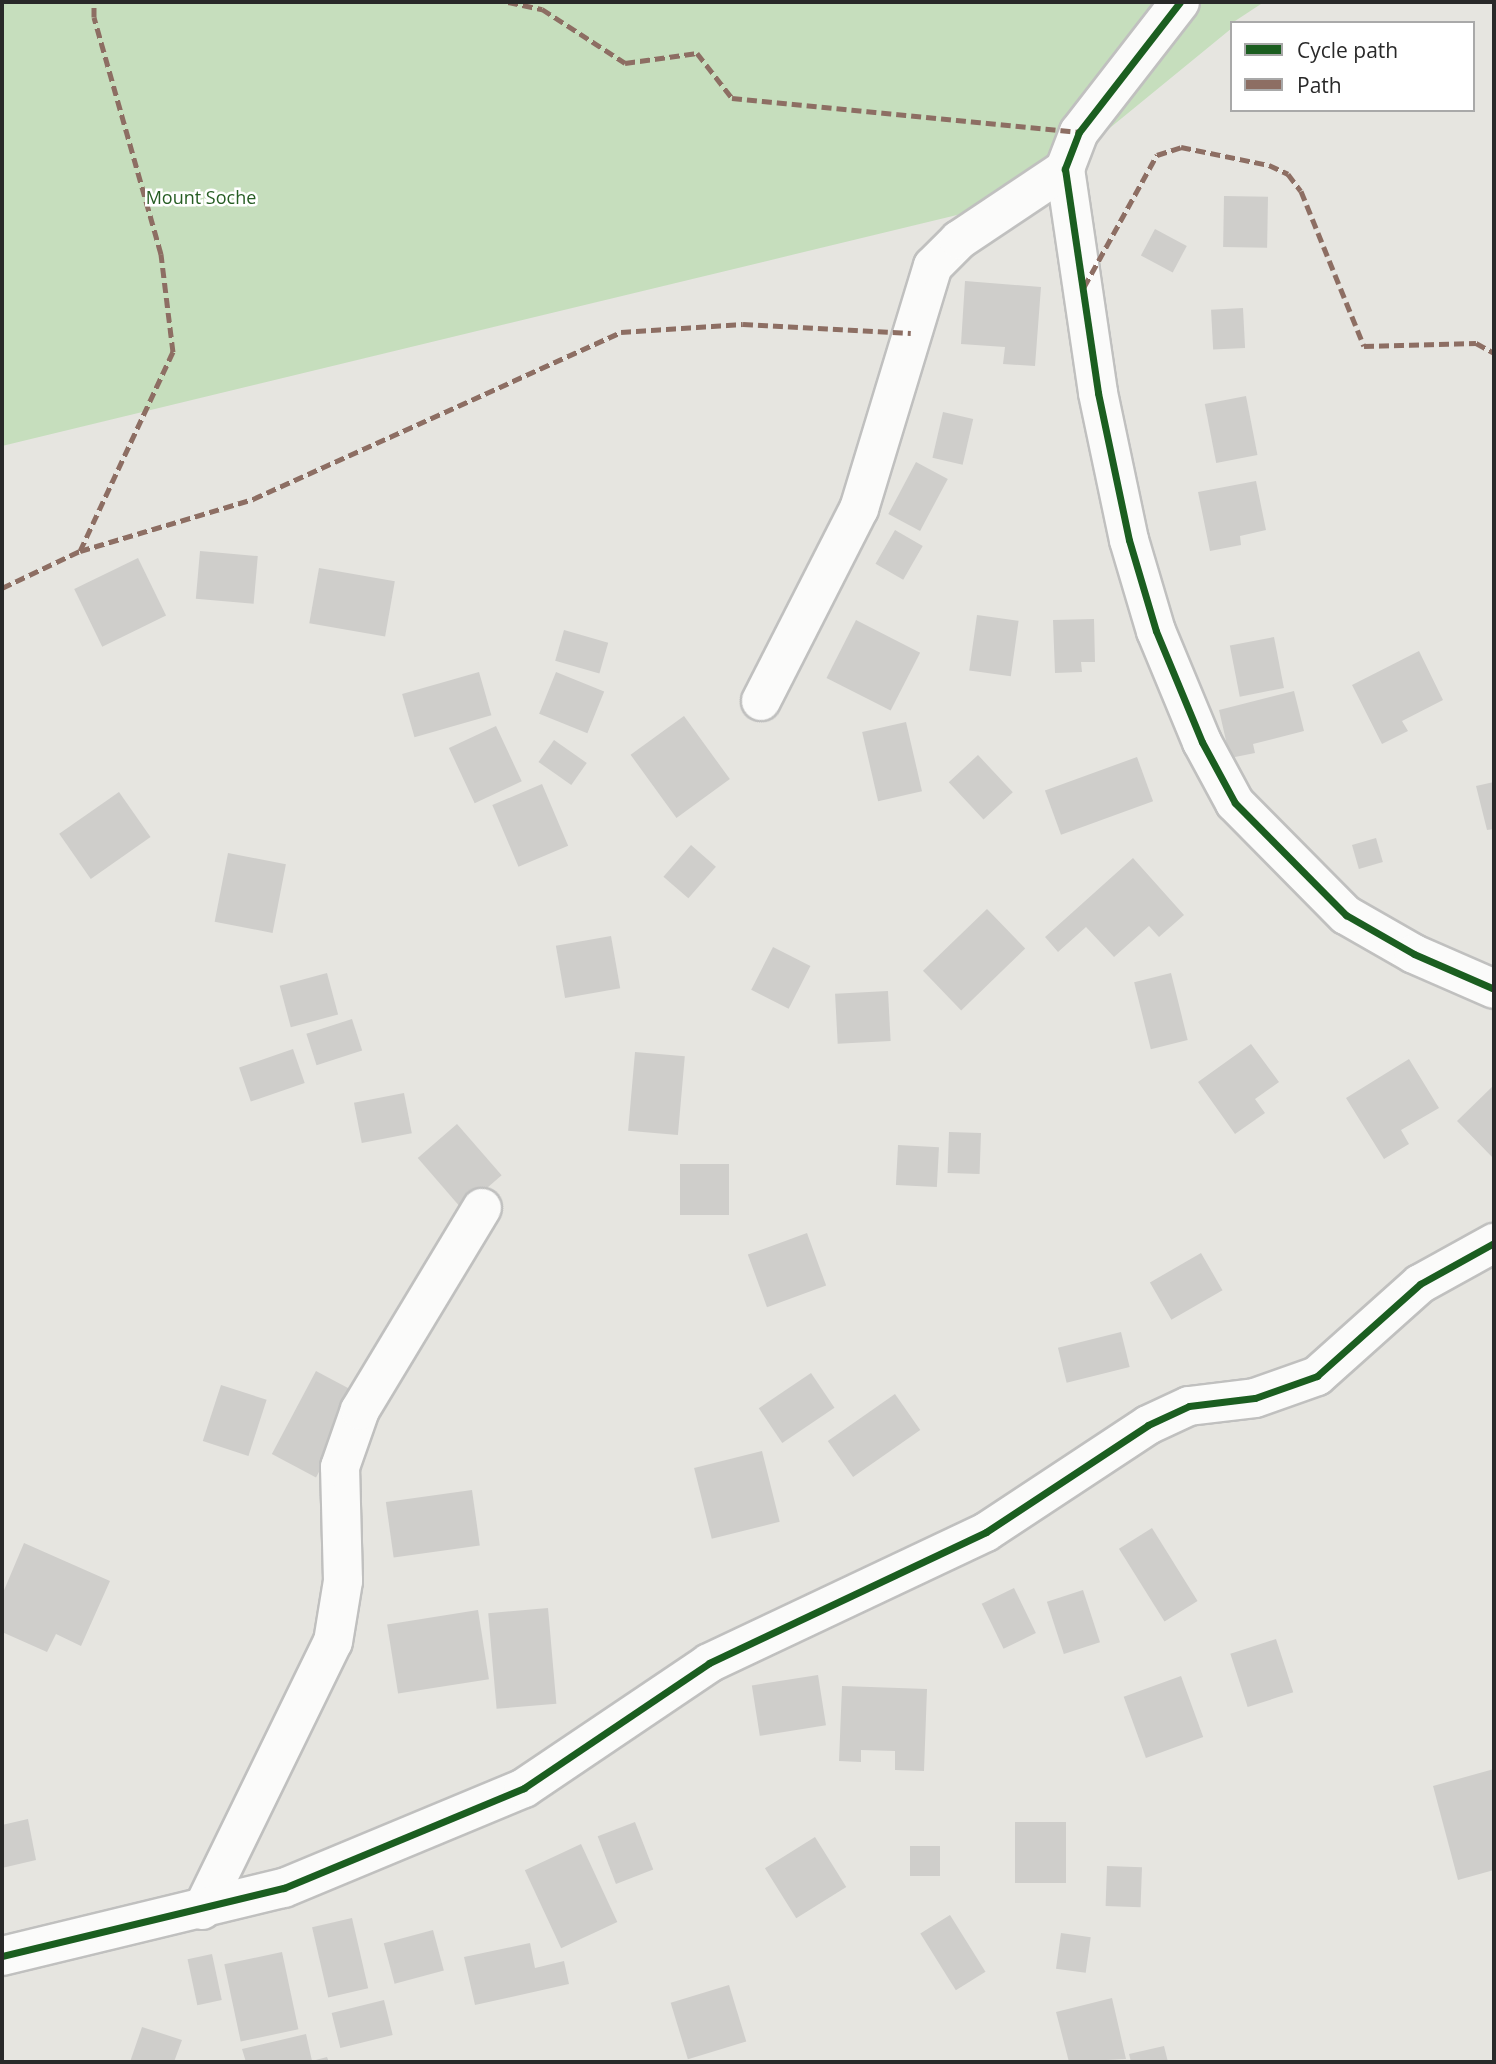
<!DOCTYPE html>
<html>
<head>
<meta charset="utf-8">
<style>
	body { margin:0 }
	#map { position:relative; width:1496px; height:2064px; overflow:hidden; background:#e6e5e0; font-family:"Open Sans",sans-serif }
	div>[style] { position:absolute }
	.green>* { inset:0; background:#c6debd }
	.building>* { inset:0; background:#cfcecb; transform-origin:0 0 }
	.roads { filter:drop-shadow(2px 0 #c0c0bf) drop-shadow(-2px 0 #c0c0bf) drop-shadow(0 2px #c0c0bf) drop-shadow(0 -2px #c0c0bf) }
	.minor>* { height:38px; margin:-19px; padding:0 19px; transform-origin:19px; border-radius:19px; background:#fbfbfa }
	.quiet>* { height:5px; margin-top:-2.5px; transform-origin:0; background:repeating-linear-gradient(90deg,#8d6e63 0 10px,transparent 0 15px) }
	.cycleway>* { height:7px; margin:-3.5px; padding:0 3.5px; transform-origin:3.5px; border-radius:3.5px; background:#1b5e20 }
	span { translate:-50% -50%; white-space:nowrap; text-align:center; line-height:1.15; -webkit-text-stroke:5px #fff; paint-order:stroke }
	.park-label { font-size:18px; color:#265d23 }
	.frame { position:absolute; inset:0; border:4px solid #292929; pointer-events:none }
	.legend { position:absolute; left:1230px; top:21px; width:245px; height:91px; box-sizing:border-box; background:#fff; border:2px solid #a9a9a9; margin:0; padding:9px 12px; list-style:none; font-size:21px; color:#292929 }
	.legend li { display:flex; align-items:center; gap:14px; height:35px }
	.legend b { width:35px; border:2px solid #a9a9a9 }
</style>
</head>
<body>
<div id="map">
	<div class="green">
		<div style="clip-path:polygon(2px 2px,1264px 2px,1232px 23px,1232px 28px,1023px 199px,2px 446px)"></div>
	</div>
	<div class="building">
		<div style="left:1224px;top:196px;width:44px;height:51px;rotate:1deg"></div>
		<div style="left:1155px;top:229px;width:36px;height:30px;rotate:28deg"></div>
		<div style="clip-path:polygon(965px 281px,1041px 287px,1035px 366px,1003px 364px,1005px 347px,961px 344px)"></div>
		<div style="left:1243px;top:308px;width:40px;height:32px;rotate:87deg"></div>
		<div style="left:1246px;top:396px;width:60px;height:42px;rotate:79deg"></div>
		<div style="left:943px;top:412px;width:31px;height:47px;rotate:13deg"></div>
		<div style="left:916px;top:462px;width:36px;height:59px;rotate:28deg"></div>
		<div style="clip-path:polygon(1256px 481px,1266px 530px,1240px 536px,1241px 545px,1210px 551px,1198px 492px)"></div>
		<div style="left:895px;top:530px;width:32px;height:39px;rotate:30deg"></div>
		<div style="left:200px;top:551px;width:58px;height:48px;rotate:5deg"></div>
		<div style="left:138px;top:558px;width:64px;height:71px;rotate:64deg"></div>
		<div style="left:319px;top:568px;width:77px;height:56px;rotate:10deg"></div>
		<div style="left:977px;top:615px;width:42px;height:56px;rotate:8deg"></div>
		<div style="clip-path:polygon(1094px 619px,1095px 662px,1081px 662px,1082px 672px,1055px 673px,1053px 620px)"></div>
		<div style="left:856px;top:620px;width:72px;height:65px;rotate:27deg"></div>
		<div style="left:564px;top:630px;width:46px;height:32px;rotate:16deg"></div>
		<div style="left:1274px;top:637px;width:52px;height:45px;rotate:79deg"></div>
		<div style="clip-path:polygon(1419px 651px,1443px 700px,1402px 721px,1408px 731px,1382px 744px,1352px 685px)"></div>
		<div style="left:479px;top:672px;width:45px;height:80px;rotate:74deg"></div>
		<div style="left:556px;top:672px;width:52px;height:45px;rotate:22deg"></div>
		<div style="clip-path:polygon(1294px 691px,1304px 731px,1253px 744px,1255px 753px,1230px 758px,1219px 710px)"></div>
		<div style="left:684px;top:716px;width:78px;height:66px;rotate:54deg"></div>
		<div style="left:906px;top:722px;width:71px;height:45px;rotate:77deg"></div>
		<div style="left:496px;top:726px;width:61px;height:52px;rotate:65deg"></div>
		<div style="left:554px;top:740px;width:40px;height:27px;rotate:35deg"></div>
		<div style="left:978px;top:755px;width:51px;height:40px;rotate:47deg"></div>
		<div style="left:1137px;top:757px;width:47px;height:98px;rotate:70deg"></div>
		<div style="clip-path:polygon(1494px 782px,1494px 829px,1487px 830px,1476px 786px)"></div>
		<div style="left:542px;top:784px;width:67px;height:54px;rotate:67deg"></div>
		<div style="left:119px;top:792px;width:55px;height:73px;rotate:55deg"></div>
		<div style="left:1376px;top:838px;width:25px;height:25px;rotate:74deg"></div>
		<div style="left:691px;top:845px;width:33px;height:42px;rotate:41deg"></div>
		<div style="left:228px;top:853px;width:59px;height:70px;rotate:11deg"></div>
		<div style="clip-path:polygon(1133px 858px,1184px 915px,1159px 937px,1149px 926px,1114px 957px,1086px 927px,1058px 952px,1045px 937px)"></div>
		<div style="left:987px;top:909px;width:55px;height:89px;rotate:46deg"></div>
		<div style="left:611px;top:936px;width:53px;height:56px;rotate:80deg"></div>
		<div style="left:773px;top:947px;width:42px;height:48px;rotate:27deg"></div>
		<div style="left:327px;top:973px;width:43px;height:49px;rotate:75deg"></div>
		<div style="left:1171px;top:973px;width:69px;height:38px;rotate:76deg"></div>
		<div style="left:888px;top:991px;width:50px;height:53px;rotate:87deg"></div>
		<div style="left:352px;top:1019px;width:33px;height:48px;rotate:72deg"></div>
		<div style="clip-path:polygon(1251px 1044px,1279px 1082px,1255px 1099px,1265px 1113px,1235px 1134px,1198px 1082px)"></div>
		<div style="left:293px;top:1049px;width:36px;height:57px;rotate:71deg"></div>
		<div style="left:635px;top:1052px;width:50px;height:79px;rotate:5deg"></div>
		<div style="clip-path:polygon(1409px 1059px,1439px 1108px,1401px 1130px,1409px 1144px,1384px 1159px,1346px 1098px)"></div>
		<div style="clip-path:polygon(1494px 1085px,1494px 1159px,1457px 1121px)"></div>
		<div style="left:404px;top:1093px;width:41px;height:51px;rotate:79deg"></div>
		<div style="left:457px;top:1124px;width:68px;height:52px;rotate:49deg"></div>
		<div style="left:949px;top:1132px;width:32px;height:41px;rotate:2deg"></div>
		<div style="left:898px;top:1145px;width:41px;height:40px;rotate:3deg"></div>
		<div style="left:729px;top:1164px;width:51px;height:49px;rotate:90deg"></div>
		<div style="left:807px;top:1233px;width:56px;height:63px;rotate:70deg"></div>
		<div style="left:1201px;top:1253px;width:43px;height:59px;rotate:60deg"></div>
		<div style="left:1121px;top:1332px;width:36px;height:65px;rotate:76deg"></div>
		<div style="left:316px;top:1371px;width:50px;height:94px;rotate:28deg"></div>
		<div style="left:811px;top:1373px;width:42px;height:63px;rotate:56deg"></div>
		<div style="left:221px;top:1385px;width:48px;height:59px;rotate:18deg"></div>
		<div style="left:895px;top:1394px;width:44px;height:82px;rotate:55deg"></div>
		<div style="left:762px;top:1451px;width:73px;height:70px;rotate:76deg"></div>
		<div style="left:472px;top:1490px;width:56px;height:87px;rotate:82deg"></div>
		<div style="left:1152px;top:1528px;width:86px;height:39px;rotate:58deg"></div>
		<div style="clip-path:polygon(24px 1543px,110px 1581px,81px 1646px,56px 1634px,47px 1652px,2px 1632px,2px 1595px)"></div>
		<div style="left:1014px;top:1588px;width:50px;height:36px;rotate:64deg"></div>
		<div style="left:1083px;top:1590px;width:55px;height:38px;rotate:72deg"></div>
		<div style="left:548px;top:1608px;width:96px;height:60px;rotate:85deg"></div>
		<div style="left:478px;top:1610px;width:70px;height:92px;rotate:81deg"></div>
		<div style="left:1276px;top:1639px;width:56px;height:48px;rotate:72deg"></div>
		<div style="left:818px;top:1675px;width:51px;height:67px;rotate:81deg"></div>
		<div style="left:1181px;top:1676px;width:65px;height:61px;rotate:70deg"></div>
		<div style="clip-path:polygon(842px 1686px,927px 1689px,924px 1771px,895px 1770px,895px 1751px,861px 1750px,861px 1762px,839px 1761px)"></div>
		<div style="clip-path:polygon(1494px 1769px,1494px 1870px,1458px 1880px,1433px 1786px)"></div>
		<div style="clip-path:polygon(28px 1819px,36px 1860px,2px 1868px,2px 1825px)"></div>
		<div style="left:635px;top:1822px;width:51px;height:40px;rotate:69deg"></div>
		<div style="left:1015px;top:1822px;width:51px;height:61px"></div>
		<div style="left:815px;top:1837px;width:59px;height:59px;rotate:58deg"></div>
		<div style="left:581px;top:1844px;width:86px;height:62px;rotate:65deg"></div>
		<div style="left:910px;top:1846px;width:30px;height:30px"></div>
		<div style="left:1107px;top:1866px;width:35px;height:40px;rotate:2deg"></div>
		<div style="left:950px;top:1915px;width:67px;height:35px;rotate:58deg"></div>
		<div style="left:352px;top:1918px;width:72px;height:41px;rotate:77deg"></div>
		<div style="left:433px;top:1930px;width:42px;height:51px;rotate:75deg"></div>
		<div style="left:1061px;top:1933px;width:30px;height:36px;rotate:8deg"></div>
		<div style="clip-path:polygon(530px 1943px,535px 1968px,564px 1961px,569px 1984px,475px 2005px,464px 1957px)"></div>
		<div style="left:282px;top:1952px;width:79px;height:59px;rotate:78deg"></div>
		<div style="left:212px;top:1954px;width:47px;height:25px;rotate:78deg"></div>
		<div style="left:729px;top:1985px;width:59px;height:61px;rotate:73deg"></div>
		<div style="clip-path:polygon(1112px 1998px,1126px 2059px,1069px 2062px,1056px 2012px)"></div>
		<div style="left:384px;top:2000px;width:36px;height:54px;rotate:76deg"></div>
		<div style="clip-path:polygon(142px 2027px,182px 2040px,174px 2062px,130px 2062px)"></div>
		<div style="clip-path:polygon(306px 2034px,312px 2061px,327px 2057px,329px 2062px,246px 2062px,242px 2049px)"></div>
		<div style="clip-path:polygon(1164px 2046px,1168px 2062px,1131px 2062px,1129px 2054px)"></div>
	</div>
	<div class="roads">
		<div class="minor">
			<div style="left:1180px;top:2px;width:165px;rotate:127.8deg"></div>
			<div style="left:1079px;top:132px;width:40px;rotate:111deg"></div>
			<div style="left:1065px;top:169px;width:226px;rotate:81.6deg"></div>
			<div style="left:1098px;top:393px;width:150px;rotate:78.1deg"></div>
			<div style="left:1129px;top:540px;width:95px;rotate:73.5deg"></div>
			<div style="left:1156px;top:631px;width:120px;rotate:67.5deg"></div>
			<div style="left:1202px;top:742px;width:69px;rotate:61.6deg"></div>
			<div style="left:1235px;top:803px;width:158px;rotate:45.3deg"></div>
			<div style="left:1346px;top:915px;width:78px;rotate:29.8deg"></div>
			<div style="left:1414px;top:954px;width:87px;rotate:23.6deg"></div>
			<div style="left:761px;top:701px;width:216px;rotate:-63deg"></div>
			<div style="left:859px;top:509px;width:254px;rotate:-73.1deg"></div>
			<div style="left:933px;top:266px;width:37px;rotate:-45deg"></div>
			<div style="left:959px;top:240px;width:128px;rotate:-33.8deg"></div>
			<div style="left:202px;top:1910px;width:298px;rotate:-64deg"></div>
			<div style="left:333px;top:1642px;width:62px;rotate:-80.7deg"></div>
			<div style="left:343px;top:1581px;width:114px;rotate:-91.5deg"></div>
			<div style="left:340px;top:1467px;width:60px;rotate:-70.7deg"></div>
			<div style="left:360px;top:1410px;width:236px;rotate:-58.9deg"></div>
			<div style="left:2px;top:1956px;width:290px;rotate:-13.6deg"></div>
			<div style="left:284px;top:1888px;width:260px;rotate:-22.6deg"></div>
			<div style="left:524px;top:1788px;width:223px;rotate:-34deg"></div>
			<div style="left:709px;top:1663px;width:306px;rotate:-25.3deg"></div>
			<div style="left:986px;top:1532px;width:194px;rotate:-33.4deg"></div>
			<div style="left:1148px;top:1425px;width:45px;rotate:-24.9deg"></div>
			<div style="left:1189px;top:1406px;width:66px;rotate:-6.9deg"></div>
			<div style="left:1255px;top:1398px;width:66px;rotate:-19.5deg"></div>
			<div style="left:1317px;top:1376px;width:138px;rotate:-41.8deg"></div>
			<div style="left:1420px;top:1284px;width:85px;rotate:-29deg"></div>
		</div>
	</div>
	<div class="quiet">
		<div style="left:508px;top:2px;width:35px;rotate:12deg"></div>
		<div style="left:542px;top:9px;width:99px;rotate:33deg"></div>
		<div style="left:625px;top:63px;width:73px;rotate:-7.9deg"></div>
		<div style="left:697px;top:53px;width:57px;rotate:52.1deg"></div>
		<div style="left:732px;top:98px;width:349px;rotate:5.6deg"></div>
		<div style="left:1084px;top:287px;width:151px;rotate:-61.1deg"></div>
		<div style="left:1157px;top:155px;width:25px;rotate:-18deg"></div>
		<div style="left:1181px;top:147px;width:90px;rotate:11.6deg"></div>
		<div style="left:1269px;top:165px;width:21px;rotate:25deg"></div>
		<div style="left:1288px;top:174px;width:21px;rotate:53deg"></div>
		<div style="left:1301px;top:191px;width:167px;rotate:67.9deg"></div>
		<div style="left:1364px;top:346px;width:112px;rotate:-1.5deg"></div>
		<div style="left:1476px;top:343px;width:21px;rotate:29deg"></div>
		<div style="left:80px;top:551px;width:220px;rotate:-65deg"></div>
		<div style="left:173px;top:352px;width:99px;rotate:-97deg"></div>
		<div style="left:161px;top:254px;width:246px;rotate:-105.8deg"></div>
		<div style="left:94px;top:17px;width:15px;rotate:-90deg"></div>
		<div style="left:2px;top:588px;width:86px;rotate:-25.4deg"></div>
		<div style="left:80px;top:551px;width:181px;rotate:-16.7deg"></div>
		<div style="left:253px;top:499px;width:404px;rotate:-24.4deg"></div>
		<div style="left:621px;top:332px;width:122px;rotate:-3.8deg"></div>
		<div style="left:743px;top:324px;width:168px;rotate:3.1deg"></div>
	</div>
	<div class="cycleway">
		<div style="left:1180px;top:2px;width:165px;rotate:127.8deg"></div>
		<div style="left:1079px;top:132px;width:40px;rotate:111deg"></div>
		<div style="left:1065px;top:169px;width:226px;rotate:81.6deg"></div>
		<div style="left:1098px;top:393px;width:150px;rotate:78.1deg"></div>
		<div style="left:1129px;top:540px;width:95px;rotate:73.5deg"></div>
		<div style="left:1156px;top:631px;width:120px;rotate:67.5deg"></div>
		<div style="left:1202px;top:742px;width:69px;rotate:61.6deg"></div>
		<div style="left:1235px;top:803px;width:158px;rotate:45.3deg"></div>
		<div style="left:1346px;top:915px;width:78px;rotate:29.8deg"></div>
		<div style="left:1414px;top:954px;width:87px;rotate:23.6deg"></div>
		<div style="left:2px;top:1956px;width:290px;rotate:-13.6deg"></div>
		<div style="left:284px;top:1888px;width:260px;rotate:-22.6deg"></div>
		<div style="left:524px;top:1788px;width:223px;rotate:-34deg"></div>
		<div style="left:709px;top:1663px;width:306px;rotate:-25.3deg"></div>
		<div style="left:986px;top:1532px;width:194px;rotate:-33.4deg"></div>
		<div style="left:1148px;top:1425px;width:45px;rotate:-24.9deg"></div>
		<div style="left:1189px;top:1406px;width:66px;rotate:-6.9deg"></div>
		<div style="left:1255px;top:1398px;width:66px;rotate:-19.5deg"></div>
		<div style="left:1317px;top:1376px;width:138px;rotate:-41.8deg"></div>
		<div style="left:1420px;top:1284px;width:85px;rotate:-29deg"></div>
	</div>
	<div class="park-label">
		<span style="left:201px;top:197px">Mount Soche</span>
	</div>
	<div class="frame"></div>
	<ul class="legend">
	<li><b style="height:9px;background:#1b5e20"></b>Cycle path</li>
	<li><b style="height:9px;background:#8d6e63"></b>Path</li>
	</ul>
</div>
</body>
</html>
